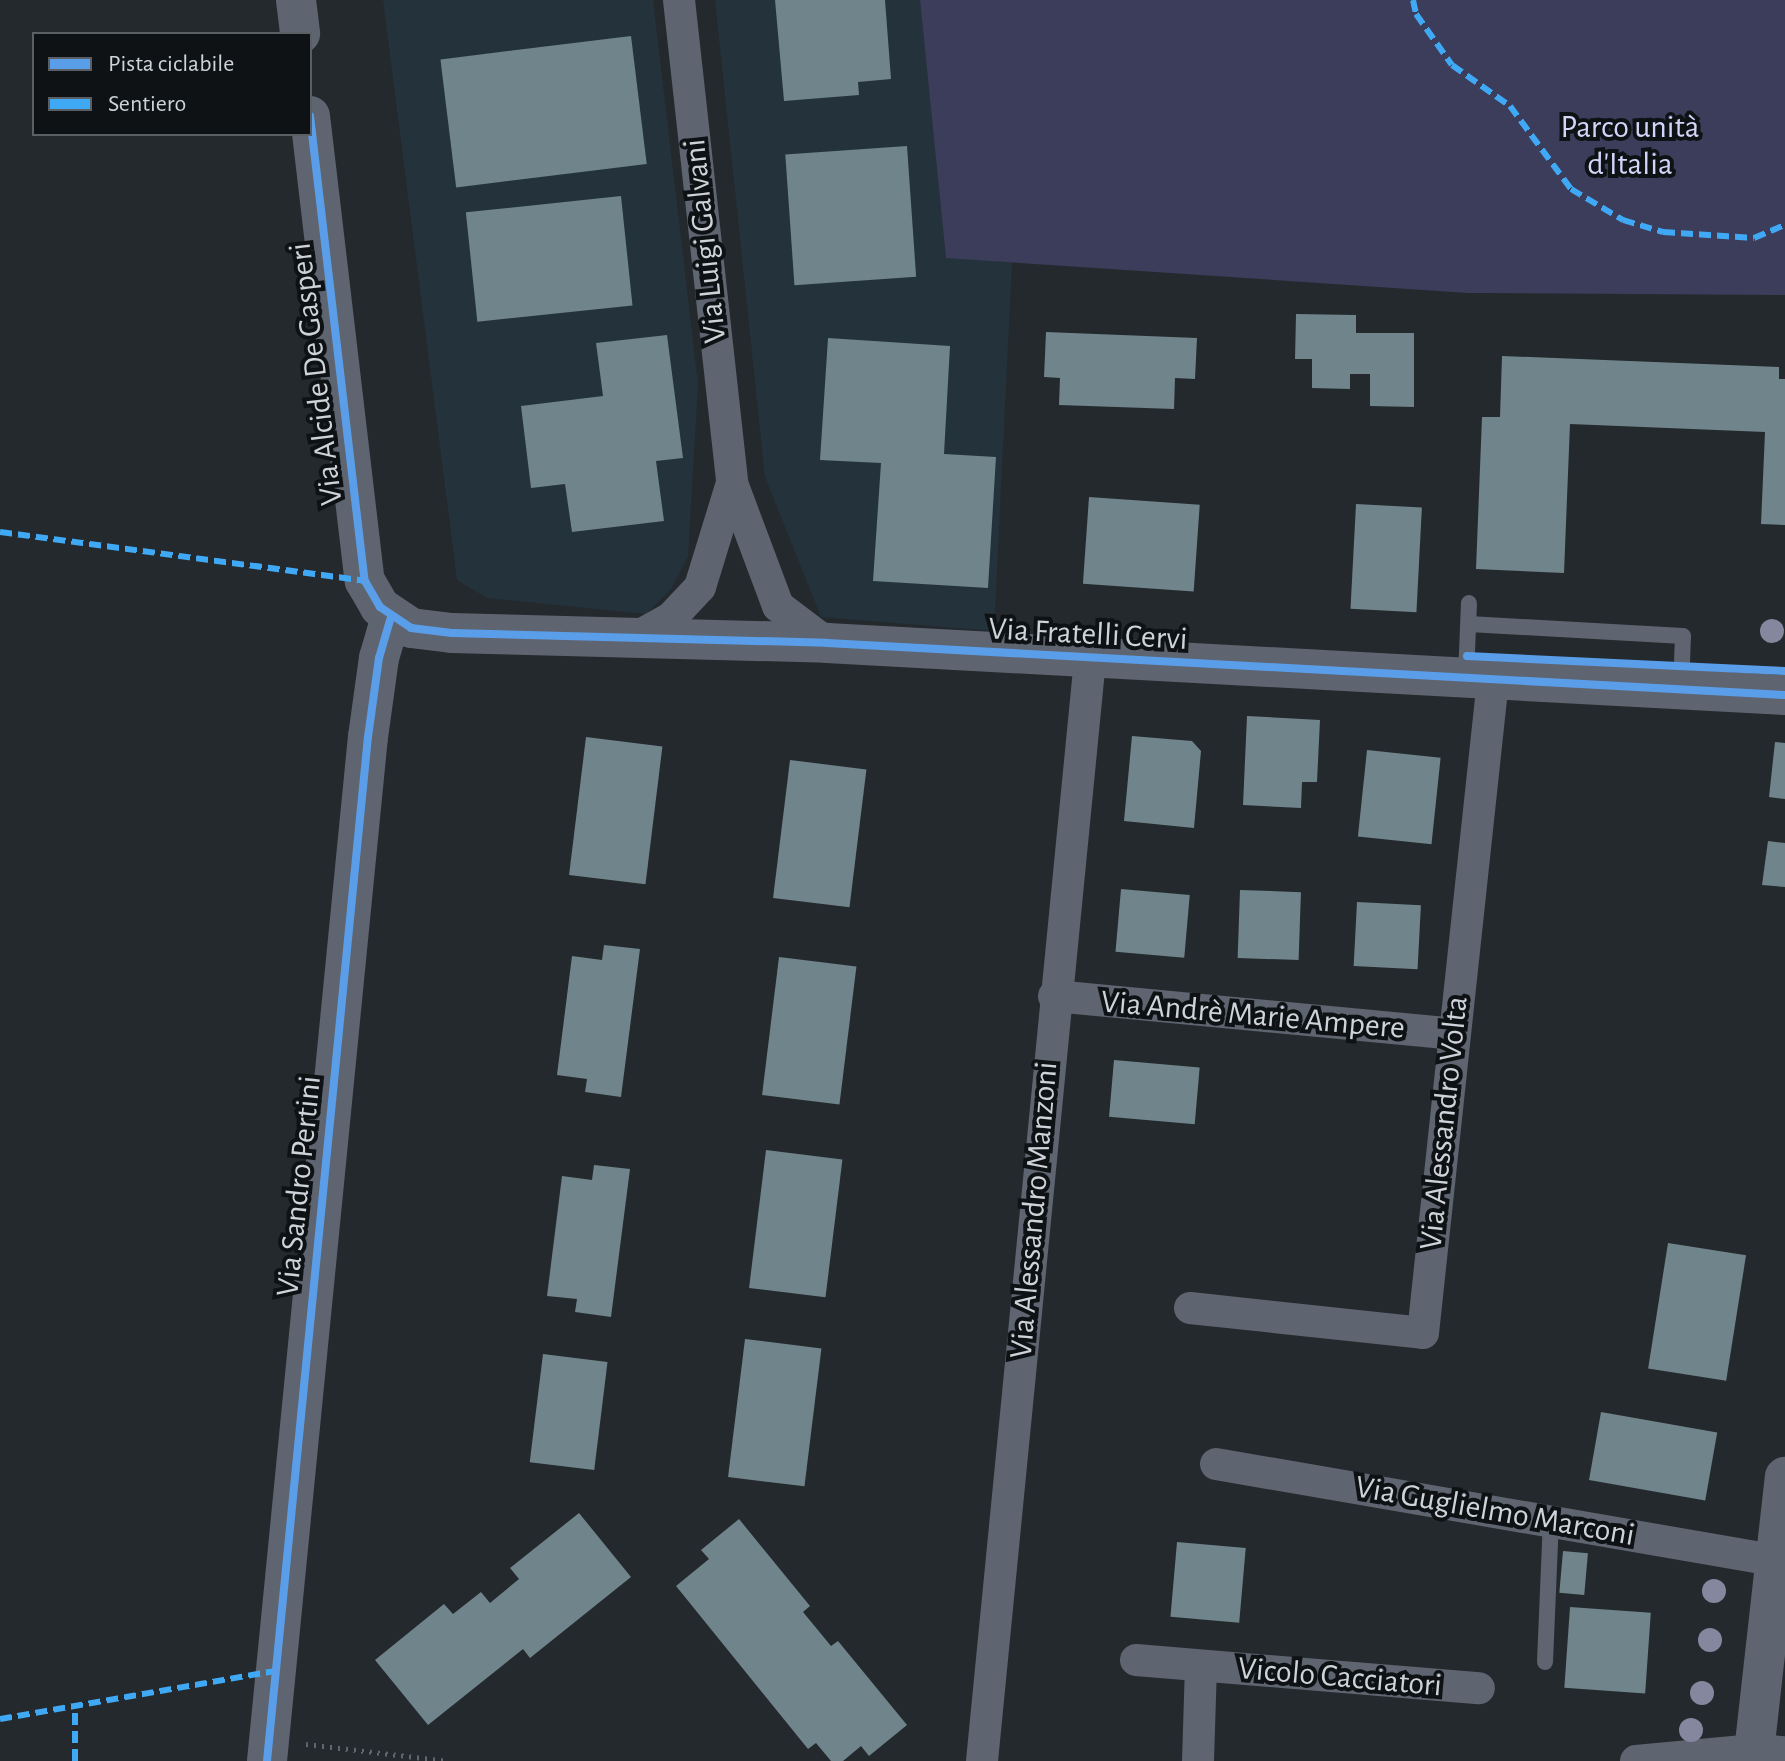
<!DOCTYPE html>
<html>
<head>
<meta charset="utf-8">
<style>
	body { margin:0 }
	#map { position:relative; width:1785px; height:1761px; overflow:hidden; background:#24292d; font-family:"Alegreya Sans",sans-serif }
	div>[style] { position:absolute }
	.built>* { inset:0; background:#24323c }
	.green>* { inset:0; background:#3c3d5b }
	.building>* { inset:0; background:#70848b; transform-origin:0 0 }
	.path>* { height:5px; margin-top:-2.5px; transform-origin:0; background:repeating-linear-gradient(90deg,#60656e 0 2px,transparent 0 8px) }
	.service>* { height:16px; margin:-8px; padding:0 8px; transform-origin:8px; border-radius:8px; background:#5e6570 }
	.minor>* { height:32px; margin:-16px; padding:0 16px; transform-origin:16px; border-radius:16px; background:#5e6570 }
	.tertiary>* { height:40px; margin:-20px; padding:0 20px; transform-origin:20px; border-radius:20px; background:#5e6570 }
	.quiet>* { height:6px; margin-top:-3px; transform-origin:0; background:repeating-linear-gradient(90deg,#3fa9f5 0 12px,transparent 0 18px) }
	.cycleway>* { height:8px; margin:-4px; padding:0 4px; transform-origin:4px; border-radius:4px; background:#5a9eea }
	.trees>* { width:24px; height:24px; margin:-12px; border-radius:50%; background:#84879d }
	span { translate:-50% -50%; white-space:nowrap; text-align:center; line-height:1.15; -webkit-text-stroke:8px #0e1215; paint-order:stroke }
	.park-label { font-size:32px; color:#d3d4f8 }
	.street-label { font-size:32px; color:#cdd3d8 }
	.legend { position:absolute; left:32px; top:32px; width:280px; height:104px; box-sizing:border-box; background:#0e1215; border:2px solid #5a5f63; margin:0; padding:10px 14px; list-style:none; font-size:24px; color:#cdd3d8 }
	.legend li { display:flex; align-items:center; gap:16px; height:40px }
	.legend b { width:40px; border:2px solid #5a5f63 }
</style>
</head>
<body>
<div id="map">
	<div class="built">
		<div style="clip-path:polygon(383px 0,653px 0,698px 384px,688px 556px,671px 589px,646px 614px,487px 598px,457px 580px)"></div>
		<div style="clip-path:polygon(715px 0,920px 0,946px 257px,1012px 262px,994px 631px,821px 617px,765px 477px)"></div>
	</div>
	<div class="green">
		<div style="clip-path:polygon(920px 0,1785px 0,1785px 295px,1468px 293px,946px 258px)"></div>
	</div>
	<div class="building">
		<div style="clip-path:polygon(775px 0,885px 0,891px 79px,858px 82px,859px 95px,784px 101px)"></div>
		<div style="left:631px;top:36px;width:129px;height:192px;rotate:83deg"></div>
		<div style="left:907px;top:146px;width:131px;height:122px;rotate:86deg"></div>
		<div style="left:621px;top:196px;width:110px;height:156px;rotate:84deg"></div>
		<div style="clip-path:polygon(1296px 314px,1356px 315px,1356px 333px,1414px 333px,1414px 407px,1370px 406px,1370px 374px,1350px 374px,1350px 389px,1312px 388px,1312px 359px,1295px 359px)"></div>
		<div style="clip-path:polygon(1046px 332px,1197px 338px,1195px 379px,1175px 378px,1174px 409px,1059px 405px,1060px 378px,1044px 377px)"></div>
		<div style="clip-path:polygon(667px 335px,683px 458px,656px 461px,664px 521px,572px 532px,565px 484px,531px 488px,521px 406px,603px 396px,596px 343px)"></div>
		<div style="clip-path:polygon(828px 338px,950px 346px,944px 454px,996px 457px,988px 588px,873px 581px,881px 463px,820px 460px)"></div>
		<div style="clip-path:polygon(1502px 356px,1779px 367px,1779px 379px,1785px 379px,1785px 525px,1761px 524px,1765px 432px,1570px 424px,1564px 573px,1476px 569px,1482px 417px,1500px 417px)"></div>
		<div style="left:1089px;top:497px;width:111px;height:87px;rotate:4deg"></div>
		<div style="left:1356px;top:504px;width:66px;height:105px;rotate:3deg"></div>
		<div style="clip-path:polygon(1247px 716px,1320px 720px,1317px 782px,1302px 782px,1301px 808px,1243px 805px)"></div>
		<div style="clip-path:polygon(1132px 736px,1192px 741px,1201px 751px,1194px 828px,1124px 821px)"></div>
		<div style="left:586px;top:737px;width:77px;height:139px;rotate:7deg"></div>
		<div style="clip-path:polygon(1775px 742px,1785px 743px,1785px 799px,1769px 797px)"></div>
		<div style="left:1367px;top:750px;width:74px;height:87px;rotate:6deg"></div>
		<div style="left:790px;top:760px;width:77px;height:139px;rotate:7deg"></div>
		<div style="clip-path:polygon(1768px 841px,1785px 843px,1785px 887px,1762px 885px)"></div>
		<div style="left:1121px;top:889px;width:69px;height:63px;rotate:5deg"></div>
		<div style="left:1240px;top:890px;width:61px;height:68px;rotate:2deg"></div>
		<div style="left:1357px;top:902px;width:64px;height:64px;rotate:3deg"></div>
		<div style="clip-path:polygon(604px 945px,640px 949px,621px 1097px,585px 1092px,587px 1079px,557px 1075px,572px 956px,602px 960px)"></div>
		<div style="left:779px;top:957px;width:78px;height:139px;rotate:7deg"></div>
		<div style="left:1114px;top:1060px;width:86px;height:57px;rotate:5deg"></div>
		<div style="left:766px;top:1150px;width:77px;height:139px;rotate:7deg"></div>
		<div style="clip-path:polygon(594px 1165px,630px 1169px,611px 1317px,575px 1312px,577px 1299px,547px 1296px,562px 1176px,592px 1180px)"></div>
		<div style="left:1668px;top:1243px;width:79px;height:127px;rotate:9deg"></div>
		<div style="left:745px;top:1339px;width:77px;height:139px;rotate:7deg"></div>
		<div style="left:543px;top:1354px;width:65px;height:109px;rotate:7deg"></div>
		<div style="left:1601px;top:1412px;width:118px;height:69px;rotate:10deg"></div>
		<div style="clip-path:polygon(579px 1513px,631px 1577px,530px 1658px,523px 1649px,428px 1725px,375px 1660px,444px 1604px,453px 1614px,481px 1592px,490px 1603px,519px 1579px,510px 1568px)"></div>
		<div style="clip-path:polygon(739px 1519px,810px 1606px,803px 1612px,831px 1646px,838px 1641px,907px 1725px,869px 1756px,861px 1746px,843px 1761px,831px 1761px,816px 1743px,808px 1749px,676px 1586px,709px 1559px,701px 1550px)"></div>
		<div style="left:1177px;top:1542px;width:69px;height:75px;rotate:5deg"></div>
		<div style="left:1563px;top:1551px;width:25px;height:42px;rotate:5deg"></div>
		<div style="left:1570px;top:1607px;width:81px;height:81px;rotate:4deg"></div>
	</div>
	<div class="path">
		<div style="left:306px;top:1744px;width:143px;rotate:6.8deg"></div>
	</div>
	<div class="service">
		<div style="left:1469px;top:624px;width:214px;rotate:3.2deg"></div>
		<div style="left:1683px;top:636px;width:52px;rotate:92.2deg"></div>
		<div style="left:1466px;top:677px;width:74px;rotate:-87.7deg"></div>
		<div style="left:1545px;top:1662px;width:142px;rotate:-87.6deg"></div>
	</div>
	<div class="minor">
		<div style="left:679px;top:0;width:486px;rotate:83.7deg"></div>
		<div style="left:732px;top:483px;width:131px;rotate:69.5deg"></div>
		<div style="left:778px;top:606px;width:61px;rotate:37.1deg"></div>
		<div style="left:635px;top:638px;width:41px;rotate:-29.1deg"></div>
		<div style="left:671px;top:618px;width:42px;rotate:-46.9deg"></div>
		<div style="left:700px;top:587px;width:109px;rotate:-72.9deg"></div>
		<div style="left:1054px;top:996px;width:401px;rotate:5.4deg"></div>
		<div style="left:1190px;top:1308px;width:234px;rotate:6.1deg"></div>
		<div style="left:1423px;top:1333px;width:657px;rotate:-83.88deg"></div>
		<div style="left:1216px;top:1464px;width:565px;rotate:9.78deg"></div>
		<div style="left:1136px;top:1660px;width:344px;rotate:4.7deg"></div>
		<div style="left:982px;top:1761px;width:1107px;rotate:-84.4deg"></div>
		<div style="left:1198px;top:1761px;width:95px;rotate:-88.2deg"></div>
		<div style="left:1636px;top:1761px;width:119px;rotate:-5.3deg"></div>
		<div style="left:1754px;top:1750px;width:31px;rotate:4deg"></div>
	</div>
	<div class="tertiary">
		<div style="left:296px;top:0;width:34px;rotate:83deg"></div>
		<div style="left:310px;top:116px;width:468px;rotate:83.3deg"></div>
		<div style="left:365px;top:581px;width:30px;rotate:60deg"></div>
		<div style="left:380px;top:607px;width:37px;rotate:34deg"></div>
		<div style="left:411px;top:628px;width:41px;rotate:7deg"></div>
		<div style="left:452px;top:633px;width:375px;rotate:1.5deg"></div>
		<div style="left:827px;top:643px;width:959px;rotate:3.11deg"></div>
		<div style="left:267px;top:1761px;width:1029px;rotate:-84.37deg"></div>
		<div style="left:368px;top:737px;width:80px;rotate:-82.1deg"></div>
		<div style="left:379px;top:658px;width:43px;rotate:-73.7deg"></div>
		<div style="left:1753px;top:1761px;width:286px;rotate:-83.6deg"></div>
	</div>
	<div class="quiet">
		<div style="left:1413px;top:0;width:14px;rotate:78deg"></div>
		<div style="left:1416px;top:14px;width:62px;rotate:54.8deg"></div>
		<div style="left:1452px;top:65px;width:71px;rotate:35.3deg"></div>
		<div style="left:1510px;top:106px;width:103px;rotate:53.7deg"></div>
		<div style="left:1571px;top:189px;width:61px;rotate:30.8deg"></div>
		<div style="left:1623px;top:220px;width:42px;rotate:16.7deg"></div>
		<div style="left:1663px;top:232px;width:91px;rotate:3.8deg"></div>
		<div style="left:1754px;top:238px;width:34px;rotate:-23deg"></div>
		<div style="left:0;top:532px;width:368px;rotate:7.6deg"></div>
		<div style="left:0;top:1719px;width:280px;rotate:-9.9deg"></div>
		<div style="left:75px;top:1761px;width:55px;rotate:-90deg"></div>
	</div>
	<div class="cycleway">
		<div style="left:310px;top:116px;width:468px;rotate:83.3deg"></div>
		<div style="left:365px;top:581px;width:30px;rotate:60deg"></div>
		<div style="left:380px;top:607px;width:37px;rotate:34deg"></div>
		<div style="left:411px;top:628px;width:41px;rotate:7deg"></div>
		<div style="left:452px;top:633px;width:375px;rotate:1.5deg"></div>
		<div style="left:827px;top:643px;width:959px;rotate:3.11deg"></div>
		<div style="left:1467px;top:656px;width:318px;rotate:2.7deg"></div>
		<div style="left:267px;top:1761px;width:1029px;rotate:-84.37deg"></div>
		<div style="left:368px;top:737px;width:80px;rotate:-82.1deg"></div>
		<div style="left:379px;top:658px;width:43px;rotate:-73.7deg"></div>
	</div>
	<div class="trees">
		<div style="left:1772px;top:631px"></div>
		<div style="left:1714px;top:1591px"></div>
		<div style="left:1710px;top:1640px"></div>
		<div style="left:1702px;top:1693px"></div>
		<div style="left:1691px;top:1730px"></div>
	</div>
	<div class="park-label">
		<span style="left:1630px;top:146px">Parco unità<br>d'Italia</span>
	</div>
	<div class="street-label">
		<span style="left:705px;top:241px;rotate:-96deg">Via Luigi Galvani</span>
		<span style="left:316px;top:374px;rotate:-97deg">Via Alcide De Gasperi</span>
		<span style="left:1088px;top:634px;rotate:3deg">Via Fratelli Cervi</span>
		<span style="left:1253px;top:1015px;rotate:5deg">Via Andrè Marie Ampere</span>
		<span style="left:1444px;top:1123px;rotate:-84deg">Via Alessandro Volta</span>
		<span style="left:299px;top:1186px;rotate:-84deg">Via Sandro Pertini</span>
		<span style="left:1034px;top:1210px;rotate:-85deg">Via Alessandro Manzoni</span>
		<span style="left:1495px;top:1511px;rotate:10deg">Via Guglielmo Marconi</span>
		<span style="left:1340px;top:1677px;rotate:5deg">Vicolo Cacciatori</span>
	</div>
	<ul class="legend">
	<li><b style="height:10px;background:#5a9eea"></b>Pista ciclabile</li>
	<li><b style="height:10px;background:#3fa9f5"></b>Sentiero</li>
	</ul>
</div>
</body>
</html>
